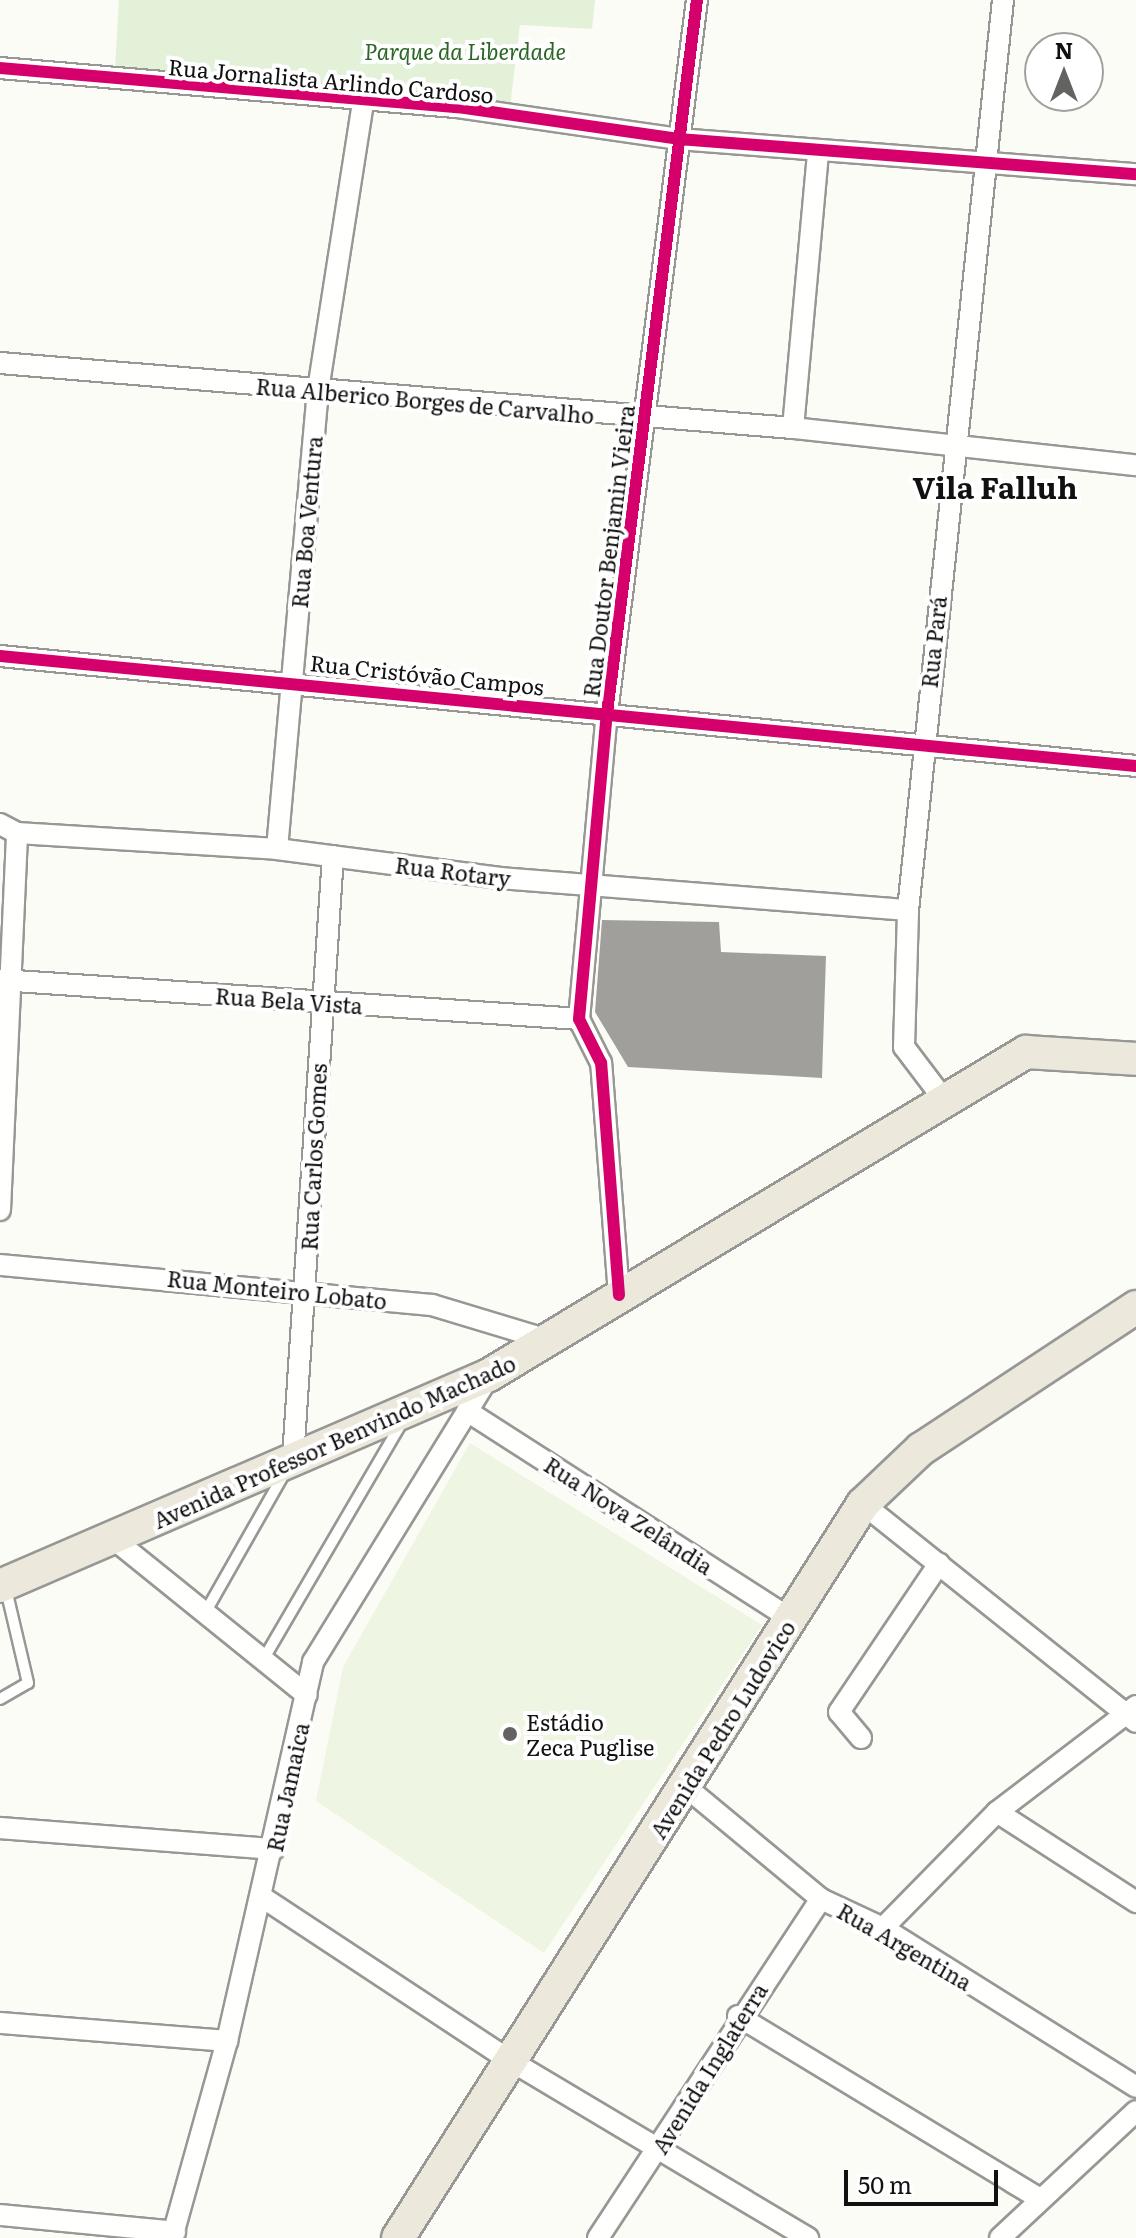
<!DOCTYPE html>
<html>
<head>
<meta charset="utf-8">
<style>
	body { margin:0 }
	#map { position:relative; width:1136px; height:2238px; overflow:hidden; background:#fcfcf7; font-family:Literata,serif }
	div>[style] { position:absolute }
	.green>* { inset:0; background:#e4f1d9 }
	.pitch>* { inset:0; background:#eef5e2 }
	.building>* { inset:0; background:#a09f9c }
	.roads { filter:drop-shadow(2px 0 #979795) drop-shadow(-2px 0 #979795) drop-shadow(0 2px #979795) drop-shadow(0 -2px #979795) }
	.lane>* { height:10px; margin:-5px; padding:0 5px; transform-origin:5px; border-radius:5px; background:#fffffe }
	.street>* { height:20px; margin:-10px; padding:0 10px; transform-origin:10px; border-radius:10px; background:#fffffe }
	.primary>* { height:32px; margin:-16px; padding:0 16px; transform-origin:16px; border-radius:16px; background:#ece9dc }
	.cycleway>* { height:12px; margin:-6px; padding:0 6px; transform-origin:6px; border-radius:6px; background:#d6006c }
	.dots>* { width:22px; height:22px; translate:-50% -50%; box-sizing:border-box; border:4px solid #fff; border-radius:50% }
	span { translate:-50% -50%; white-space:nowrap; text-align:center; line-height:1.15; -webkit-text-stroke:8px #fff; paint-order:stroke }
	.park-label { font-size:22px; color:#2b6624; font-style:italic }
	.street-label { font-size:22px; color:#111 }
	.poi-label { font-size:22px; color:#111 }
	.left { translate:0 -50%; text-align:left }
	.district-label { font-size:30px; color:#111; font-weight:700 }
	.north { position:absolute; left:1024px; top:32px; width:80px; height:80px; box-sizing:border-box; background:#fff; border:2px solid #a0a0a0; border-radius:50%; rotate:0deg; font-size:22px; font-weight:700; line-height:32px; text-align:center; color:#111 }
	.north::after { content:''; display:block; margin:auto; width:28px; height:36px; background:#636362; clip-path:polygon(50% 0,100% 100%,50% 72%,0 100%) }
	.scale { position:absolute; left:844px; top:2170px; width:154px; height:36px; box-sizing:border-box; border:4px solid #111; border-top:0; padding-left:10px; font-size:24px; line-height:28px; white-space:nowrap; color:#111; -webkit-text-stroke:6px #fff; paint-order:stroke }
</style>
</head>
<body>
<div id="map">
	<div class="green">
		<div style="clip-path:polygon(119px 0,595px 0,592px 29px,520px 25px,510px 107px,115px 68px)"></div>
	</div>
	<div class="pitch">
		<div style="clip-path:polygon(470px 1443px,762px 1625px,544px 1953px,316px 1801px,343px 1667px)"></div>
	</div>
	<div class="building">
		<div style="clip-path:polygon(602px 920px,719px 922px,721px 952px,826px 956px,822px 1078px,628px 1067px,595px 1012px)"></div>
	</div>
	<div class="roads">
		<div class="lane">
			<div style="left:205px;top:1613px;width:162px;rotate:-60.4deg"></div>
			<div style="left:263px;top:1660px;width:278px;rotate:-59.7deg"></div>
			<div style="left:0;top:1699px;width:32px;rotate:-30deg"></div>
			<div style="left:28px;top:1683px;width:97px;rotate:-103.2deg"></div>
		</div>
		<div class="street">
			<div style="left:0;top:68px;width:459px;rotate:4.9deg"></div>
			<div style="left:457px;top:107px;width:223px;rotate:8.2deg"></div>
			<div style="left:678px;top:139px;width:459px;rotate:4.4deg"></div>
			<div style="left:0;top:363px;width:796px;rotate:4.69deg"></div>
			<div style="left:793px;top:428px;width:345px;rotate:6.2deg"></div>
			<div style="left:793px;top:428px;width:277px;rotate:-84.8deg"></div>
			<div style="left:0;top:656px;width:1141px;rotate:5.53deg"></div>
			<div style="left:0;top:824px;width:19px;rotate:28deg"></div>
			<div style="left:17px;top:833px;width:260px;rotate:3.5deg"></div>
			<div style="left:277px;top:849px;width:225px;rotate:7.4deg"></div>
			<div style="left:500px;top:878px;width:409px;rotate:4.5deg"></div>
			<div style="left:277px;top:849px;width:461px;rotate:-84.9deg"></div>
			<div style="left:318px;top:390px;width:292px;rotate:-81.1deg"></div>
			<div style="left:0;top:980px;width:580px;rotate:3.85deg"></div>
			<div style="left:942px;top:1097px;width:63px;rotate:-127.2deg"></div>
			<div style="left:904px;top:1047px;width:137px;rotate:-88.3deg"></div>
			<div style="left:908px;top:910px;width:915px;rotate:-84.04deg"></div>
			<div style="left:0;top:1210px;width:377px;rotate:-87.4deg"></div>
			<div style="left:0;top:1265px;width:434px;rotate:5.3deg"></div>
			<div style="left:432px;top:1305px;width:121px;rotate:16.8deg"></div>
			<div style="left:619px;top:1295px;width:233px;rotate:-94.4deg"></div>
			<div style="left:601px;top:1063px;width:49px;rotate:-116.6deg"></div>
			<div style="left:579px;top:1019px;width:307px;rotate:-84.8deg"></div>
			<div style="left:607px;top:713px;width:719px;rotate:-82.81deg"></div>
			<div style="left:467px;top:1411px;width:385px;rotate:32.7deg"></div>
			<div style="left:293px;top:1458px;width:603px;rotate:-86.2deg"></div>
			<div style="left:863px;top:1504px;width:349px;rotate:38.6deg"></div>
			<div style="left:116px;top:1541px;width:245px;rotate:38.9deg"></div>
			<div style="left:861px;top:1738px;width:34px;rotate:-130deg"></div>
			<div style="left:839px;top:1712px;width:179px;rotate:-56deg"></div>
			<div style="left:686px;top:1787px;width:175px;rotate:39.7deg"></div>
			<div style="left:821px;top:1899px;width:68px;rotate:25.1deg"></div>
			<div style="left:883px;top:1928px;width:299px;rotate:32.1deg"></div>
			<div style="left:997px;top:1812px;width:166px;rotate:32.9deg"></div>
			<div style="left:0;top:1828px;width:275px;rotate:4.4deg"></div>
			<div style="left:262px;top:1897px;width:298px;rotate:33.4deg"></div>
			<div style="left:511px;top:2061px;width:346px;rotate:30.8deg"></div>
			<div style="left:883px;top:1928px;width:163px;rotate:-45.5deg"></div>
			<div style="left:997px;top:1812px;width:175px;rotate:-37.3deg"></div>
			<div style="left:738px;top:2016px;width:350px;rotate:31.2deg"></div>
			<div style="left:0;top:2023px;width:228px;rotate:4.5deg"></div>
			<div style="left:0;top:2215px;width:176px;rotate:5.5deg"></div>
			<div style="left:172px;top:2238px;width:205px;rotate:-74.4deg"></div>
			<div style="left:227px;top:2041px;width:389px;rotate:-77.2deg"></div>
			<div style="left:313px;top:1662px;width:334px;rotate:-58.4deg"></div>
			<div style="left:598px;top:2238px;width:406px;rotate:-56.7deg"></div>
			<div style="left:1000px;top:2238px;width:186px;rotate:-43deg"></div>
		</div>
		<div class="primary">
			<div style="left:0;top:1586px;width:533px;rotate:-23.34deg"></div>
			<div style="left:489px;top:1375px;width:627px;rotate:-31.03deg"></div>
			<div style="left:1026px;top:1052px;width:110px;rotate:3.6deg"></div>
			<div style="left:398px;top:2238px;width:869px;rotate:-57.65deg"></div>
			<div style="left:863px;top:1504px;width:80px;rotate:-43.5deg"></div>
			<div style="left:921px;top:1449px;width:258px;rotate:-33.4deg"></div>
		</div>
	</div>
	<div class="cycleway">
		<div style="left:0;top:68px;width:459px;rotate:4.9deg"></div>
		<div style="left:457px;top:107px;width:223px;rotate:8.2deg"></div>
		<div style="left:678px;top:139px;width:459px;rotate:4.4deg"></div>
		<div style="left:0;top:656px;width:1141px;rotate:5.53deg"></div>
		<div style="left:619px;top:1295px;width:233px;rotate:-94.4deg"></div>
		<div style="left:601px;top:1063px;width:49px;rotate:-116.6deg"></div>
		<div style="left:579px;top:1019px;width:307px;rotate:-84.8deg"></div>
		<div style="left:607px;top:713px;width:719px;rotate:-82.81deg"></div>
	</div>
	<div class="dots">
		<div style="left:510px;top:1734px;background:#636362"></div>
	</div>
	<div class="park-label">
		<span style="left:465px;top:51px">Parque da Liberdade</span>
	</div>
	<div class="street-label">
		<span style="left:331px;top:80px;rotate:5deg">Rua Jornalista Arlindo Cardoso</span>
		<span style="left:425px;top:400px;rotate:5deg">Rua Alberico Borges de Carvalho</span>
		<span style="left:306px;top:522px;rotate:-85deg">Rua Boa Ventura</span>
		<span style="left:608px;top:551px;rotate:-83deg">Rua Doutor Benjamin Vieira</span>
		<span style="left:933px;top:642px;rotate:-84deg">Rua Pará</span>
		<span style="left:427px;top:674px;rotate:6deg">Rua Cristóvão Campos</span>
		<span style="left:453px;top:871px;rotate:7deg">Rua Rotary</span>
		<span style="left:289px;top:1000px;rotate:4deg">Rua Bela Vista</span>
		<span style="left:313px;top:1157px;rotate:-87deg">Rua Carlos Gomes</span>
		<span style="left:277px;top:1289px;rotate:6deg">Rua Monteiro Lobato</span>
		<span style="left:334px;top:1441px;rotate:-24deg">Avenida Professor Benvindo Machado</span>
		<span style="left:629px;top:1515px;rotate:33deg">Rua Nova Zelândia</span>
		<span style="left:722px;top:1729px;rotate:-58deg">Avenida Pedro Ludovico</span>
		<span style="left:287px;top:1787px;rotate:-78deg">Rua Jamaica</span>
		<span style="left:905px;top:1946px;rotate:30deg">Rua Argentina</span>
		<span style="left:709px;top:2068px;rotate:-58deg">Avenida Inglaterra</span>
	</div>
	<div class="poi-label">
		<span class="left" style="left:526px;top:1734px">Estádio<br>Zeca Puglise</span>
	</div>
	<div class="district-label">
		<span style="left:995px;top:486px">Vila Falluh</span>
	</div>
	<div class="north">N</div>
	<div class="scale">50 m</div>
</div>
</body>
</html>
